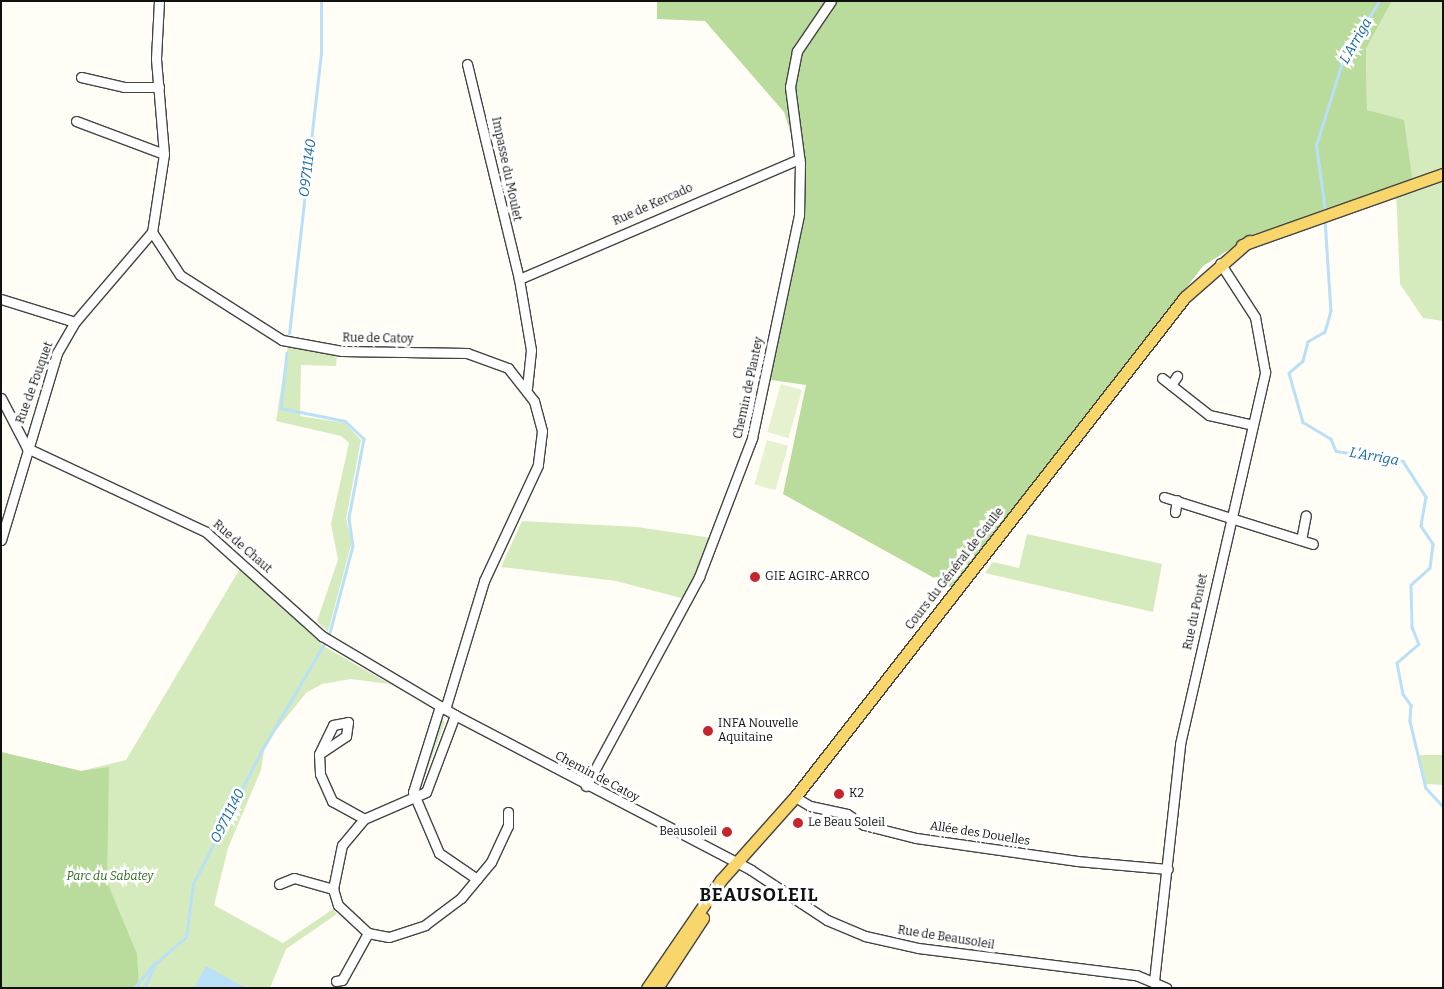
<!DOCTYPE html>
<html>
<head>
<meta charset="utf-8">
<style>
	body { margin:0 }
	#map { position:relative; width:1444px; height:989px; overflow:hidden; background:#fffdf5; font-family:Bitter,serif }
	div>[style] { position:absolute }
	.green>* { inset:0; background:#d5ebbd }
	.forest>* { inset:0; background:#b9dc9c }
	.pitch>* { inset:0; background:#e6f2cf; transform-origin:0 0 }
	.water>* { inset:0; background:#b9e0f7 }
	.stream>* { height:2.5px; margin:-1.25px; padding:0 1.25px; transform-origin:1.25px; border-radius:1.25px; background:#b9e0f7 }
	.roads { filter:drop-shadow(1px 0 #444) drop-shadow(-1px 0 #444) drop-shadow(0 1px #444) drop-shadow(0 -1px #444) }
	.minor>* { height:9px; margin:-4.5px; padding:0 4.5px; transform-origin:4.5px; border-radius:4.5px; background:#fff }
	.major>* { height:11px; margin:-5.5px; padding:0 5.5px; transform-origin:5.5px; border-radius:5.5px; background:#f9d66b }
	.dots>* { width:14px; height:14px; translate:-50% -50%; box-sizing:border-box; border:2px solid #fff; border-radius:50% }
	span { translate:-50% -50%; white-space:nowrap; text-align:center; line-height:1.15; -webkit-text-stroke:5px #fff; paint-order:stroke }
	.street-label { font-size:12px; color:#111 }
	.poi-label { font-size:12px; color:#111 }
	.left { translate:0 -50%; text-align:left }
	.right { translate:-100% -50%; text-align:right }
	.park-label { font-size:12px; color:#2f6b1f; font-style:italic }
	.water-label { font-size:14px; color:#1768a6; font-style:italic }
	.district-label { font-size:18px; color:#111; font-weight:700; letter-spacing:1px }
	.frame { position:absolute; inset:0; border:2px solid #111; pointer-events:none }
</style>
</head>
<body>
<div id="map">
	<div class="green">
		<div style="clip-path:polygon(1392px 1px,1443px 1px,1443px 321px,1423px 318px,1400px 284px,1396px 190px,1367px 110px,1366px 49px)"></div>
		<div style="clip-path:polygon(288px 345px,337px 355px,336px 366px,301px 365px,300px 416px,345px 423px,361px 440px,346px 519px,352px 541px,328px 632px,317px 621px,338px 560px,331px 524px,349px 443px,341px 436px,276px 421px)"></div>
		<div style="clip-path:polygon(522px 521px,637px 527px,712px 538px,685px 599px,616px 581px,501px 567px)"></div>
		<div style="clip-path:polygon(1027px 534px,1162px 564px,1153px 612px,985px 573px,993px 562px,1019px 568px)"></div>
		<div style="clip-path:polygon(241px 567px,325px 647px,404px 692px,389px 684px,351px 679px,322px 684px,306px 693px,265px 744px,261px 770px,228px 848px,214px 905px,283px 943px,333px 909px,337px 914px,286px 949px,270px 988px,1px 988px,1px 752px,81px 771px,126px 760px)"></div>
		<div style="clip-path:polygon(442px 719px,445px 722px,420px 789px,419px 787px)"></div>
		<div style="clip-path:polygon(1443px 755px,1443px 785px,1426px 784px,1419px 755px)"></div>
	</div>
	<div class="forest">
		<div style="clip-path:polygon(657px 1px,1392px 1px,1366px 49px,1367px 110px,1404px 120px,1413px 184px,1254px 234px,1203px 266px,954px 589px,783px 494px,806px 385px,765px 379px,796px 245px,799px 159px,784px 112px,705px 21px,657px 19px)"></div>
		<div style="clip-path:polygon(1px 752px,81px 771px,109px 767px,107px 882px,137px 954px,139px 988px,1px 988px)"></div>
	</div>
	<div class="pitch">
		<div style="left:781px;top:384px;width:22px;height:50px;rotate:16deg"></div>
		<div style="left:767px;top:440px;width:22px;height:46px;rotate:16deg"></div>
	</div>
	<div class="water">
		<div style="clip-path:polygon(206px 966px,246px 988px,194px 988px)"></div>
	</div>
	<div class="stream">
		<div style="left:1325px;top:211px;width:67px;rotate:-97.8deg"></div>
		<div style="left:1316px;top:145px;width:86px;rotate:-72.4deg"></div>
		<div style="left:1342px;top:63px;width:72px;rotate:-59.2deg"></div>
		<div style="left:1325px;top:219px;width:92px;rotate:86.3deg"></div>
		<div style="left:1331px;top:311px;width:22px;rotate:106deg"></div>
		<div style="left:1325px;top:332px;width:20px;rotate:150deg"></div>
		<div style="left:1308px;top:342px;width:20px;rotate:105deg"></div>
		<div style="left:1303px;top:361px;width:18px;rotate:139deg"></div>
		<div style="left:1289px;top:373px;width:51px;rotate:74.1deg"></div>
		<div style="left:1303px;top:422px;width:33px;rotate:31deg"></div>
		<div style="left:1331px;top:439px;width:13px;rotate:67deg"></div>
		<div style="left:1336px;top:451px;width:68px;rotate:8.5deg"></div>
		<div style="left:1403px;top:461px;width:43px;rotate:57.4deg"></div>
		<div style="left:1426px;top:497px;width:29px;rotate:100deg"></div>
		<div style="left:1421px;top:526px;width:22px;rotate:56deg"></div>
		<div style="left:1433px;top:544px;width:24px;rotate:97deg"></div>
		<div style="left:1430px;top:568px;width:25px;rotate:138deg"></div>
		<div style="left:1411px;top:585px;width:42px;rotate:88.6deg"></div>
		<div style="left:1412px;top:627px;width:18px;rotate:68deg"></div>
		<div style="left:1419px;top:644px;width:29px;rotate:139deg"></div>
		<div style="left:1397px;top:663px;width:32px;rotate:79deg"></div>
		<div style="left:1403px;top:694px;width:14px;rotate:54deg"></div>
		<div style="left:1411px;top:705px;width:16px;rotate:94deg"></div>
		<div style="left:1410px;top:721px;width:69px;rotate:76.6deg"></div>
		<div style="left:1426px;top:788px;width:25px;rotate:47deg"></div>
		<div style="left:289px;top:334px;width:281px;rotate:-83.5deg"></div>
		<div style="left:321px;top:55px;width:54px;rotate:-90deg"></div>
		<div style="left:287px;top:353px;width:55px;rotate:96.2deg"></div>
		<div style="left:281px;top:408px;width:65px;rotate:11.5deg"></div>
		<div style="left:345px;top:421px;width:26px;rotate:43deg"></div>
		<div style="left:364px;top:439px;width:80px;rotate:100.8deg"></div>
		<div style="left:349px;top:518px;width:28px;rotate:82deg"></div>
		<div style="left:353px;top:546px;width:90px;rotate:104.8deg"></div>
		<div style="left:134px;top:988px;width:33px;rotate:-50deg"></div>
		<div style="left:144px;top:988px;width:26px;rotate:-65deg"></div>
		<div style="left:155px;top:964px;width:41px;rotate:-41.1deg"></div>
		<div style="left:186px;top:937px;width:53px;rotate:-82.5deg"></div>
		<div style="left:193px;top:884px;width:151px;rotate:-62.8deg"></div>
		<div style="left:262px;top:750px;width:123px;rotate:-59.7deg"></div>
	</div>
	<div class="roads">
		<div class="minor">
			<div style="left:159px;top:1px;width:58px;rotate:93deg"></div>
			<div style="left:156px;top:59px;width:95px;rotate:85.2deg"></div>
			<div style="left:164px;top:154px;width:79px;rotate:98.7deg"></div>
			<div style="left:152px;top:232px;width:51px;rotate:56.9deg"></div>
			<div style="left:180px;top:275px;width:121px;rotate:32.5deg"></div>
			<div style="left:282px;top:340px;width:61px;rotate:10.4deg"></div>
			<div style="left:342px;top:351px;width:125px;rotate:0.9deg"></div>
			<div style="left:467px;top:353px;width:44px;rotate:20.1deg"></div>
			<div style="left:508px;top:368px;width:42px;rotate:51.8deg"></div>
			<div style="left:534px;top:401px;width:31px;rotate:75deg"></div>
			<div style="left:542px;top:431px;width:34px;rotate:97deg"></div>
			<div style="left:538px;top:465px;width:128px;rotate:115deg"></div>
			<div style="left:484px;top:581px;width:134px;rotate:106.9deg"></div>
			<div style="left:467px;top:64px;width:221px;rotate:76.4deg"></div>
			<div style="left:519px;top:279px;width:72px;rotate:80.4deg"></div>
			<div style="left:531px;top:350px;width:38px;rotate:96deg"></div>
			<div style="left:81px;top:77px;width:44px;rotate:13.1deg"></div>
			<div style="left:124px;top:87px;width:35px"></div>
			<div style="left:76px;top:121px;width:94px;rotate:20.6deg"></div>
			<div style="left:519px;top:279px;width:305px;rotate:-23.2deg"></div>
			<div style="left:1px;top:299px;width:77px;rotate:17.3deg"></div>
			<div style="left:1162px;top:378px;width:60px;rotate:38.2deg"></div>
			<div style="left:1209px;top:415px;width:45px;rotate:12.8deg"></div>
			<div style="left:1171px;top:385px;width:11px;rotate:-56deg"></div>
			<div style="left:1px;top:398px;width:56px;rotate:62.5deg"></div>
			<div style="left:27px;top:448px;width:198px;rotate:25.1deg"></div>
			<div style="left:206px;top:532px;width:156px;rotate:41.9deg"></div>
			<div style="left:322px;top:636px;width:155px;rotate:30.7deg"></div>
			<div style="left:455px;top:715px;width:334px;rotate:27.6deg"></div>
			<div style="left:751px;top:870px;width:91px;rotate:33.3deg"></div>
			<div style="left:827px;top:920px;width:41px;rotate:22.8deg"></div>
			<div style="left:865px;top:936px;width:54px;rotate:12.8deg"></div>
			<div style="left:918px;top:948px;width:220px;rotate:7.1deg"></div>
			<div style="left:1136px;top:975px;width:33px;rotate:23deg"></div>
			<div style="left:1164px;top:497px;width:156px;rotate:17.5deg"></div>
			<div style="left:1175px;top:512px;width:12px;rotate:-81deg"></div>
			<div style="left:1px;top:540px;width:195px;rotate:-73.3deg"></div>
			<div style="left:57px;top:353px;width:36px;rotate:-60deg"></div>
			<div style="left:75px;top:322px;width:118px;rotate:-49.5deg"></div>
			<div style="left:1301px;top:540px;width:25px;rotate:-79deg"></div>
			<div style="left:440px;top:706px;width:90px;rotate:107.4deg"></div>
			<div style="left:413px;top:792px;width:66px;rotate:66.9deg"></div>
			<div style="left:439px;top:853px;width:46px;rotate:34.4deg"></div>
			<div style="left:455px;top:715px;width:82px;rotate:110.6deg"></div>
			<div style="left:426px;top:792px;width:68px;rotate:156.5deg"></div>
			<div style="left:364px;top:819px;width:34px;rotate:130deg"></div>
			<div style="left:342px;top:845px;width:45px;rotate:101.6deg"></div>
			<div style="left:333px;top:889px;width:17px;rotate:73deg"></div>
			<div style="left:338px;top:905px;width:41px;rotate:43deg"></div>
			<div style="left:368px;top:933px;width:21px;rotate:11deg"></div>
			<div style="left:389px;top:937px;width:38px;rotate:-18deg"></div>
			<div style="left:425px;top:925px;width:45px;rotate:-36.9deg"></div>
			<div style="left:461px;top:898px;width:47px;rotate:-50.2deg"></div>
			<div style="left:491px;top:862px;width:40px;rotate:-65deg"></div>
			<div style="left:508px;top:826px;width:14px;rotate:-90deg"></div>
			<div style="left:319px;top:754px;width:32px;rotate:-64deg"></div>
			<div style="left:333px;top:725px;width:15px;rotate:-11deg"></div>
			<div style="left:348px;top:722px;width:14px;rotate:98deg"></div>
			<div style="left:346px;top:736px;width:32px;rotate:146deg"></div>
			<div style="left:319px;top:754px;width:20px;rotate:87deg"></div>
			<div style="left:320px;top:774px;width:30px;rotate:66deg"></div>
			<div style="left:332px;top:801px;width:37px;rotate:29deg"></div>
			<div style="left:586px;top:786px;width:238px;rotate:-61.6deg"></div>
			<div style="left:699px;top:577px;width:149px;rotate:-69.1deg"></div>
			<div style="left:752px;top:438px;width:228px;rotate:-78.1deg"></div>
			<div style="left:799px;top:215px;width:52px;rotate:-88.9deg"></div>
			<div style="left:800px;top:163px;width:77px;rotate:-97.5deg"></div>
			<div style="left:790px;top:87px;width:37px;rotate:-79deg"></div>
			<div style="left:797px;top:51px;width:60px;rotate:-55.8deg"></div>
			<div style="left:795px;top:797px;width:17px;rotate:31deg"></div>
			<div style="left:810px;top:806px;width:38px;rotate:12deg"></div>
			<div style="left:847px;top:814px;width:20px;rotate:33deg"></div>
			<div style="left:864px;top:825px;width:54px;rotate:14deg"></div>
			<div style="left:916px;top:838px;width:163px;rotate:8.1deg"></div>
			<div style="left:1077px;top:861px;width:91px;rotate:5deg"></div>
			<div style="left:279px;top:884px;width:16px;rotate:-22deg"></div>
			<div style="left:294px;top:878px;width:41px;rotate:15.8deg"></div>
			<div style="left:336px;top:981px;width:6px;rotate:-9deg"></div>
			<div style="left:342px;top:980px;width:54px;rotate:-61deg"></div>
			<div style="left:1154px;top:981px;width:238px;rotate:-83.7deg"></div>
			<div style="left:1180px;top:744px;width:382px;rotate:-77.1deg"></div>
			<div style="left:1265px;top:372px;width:56px;rotate:-100.3deg"></div>
			<div style="left:1255px;top:317px;width:64px;rotate:-122.9deg"></div>
		</div>
		<div class="major">
			<div style="left:1242px;top:245px;width:213px;rotate:-19.5deg"></div>
			<div style="left:647px;top:988px;width:131px;rotate:-55.6deg"></div>
			<div style="left:721px;top:880px;width:111px;rotate:-48.3deg"></div>
			<div style="left:795px;top:797px;width:634px;rotate:-52.05deg"></div>
			<div style="left:1185px;top:297px;width:85px;rotate:-41.2deg"></div>
			<div style="left:657px;top:988px;width:84px;rotate:-56.7deg"></div>
		</div>
	</div>
	<div class="dots">
		<div style="left:755px;top:577px;background:#c4262e"></div>
		<div style="left:708px;top:731px;background:#c4262e"></div>
		<div style="left:839px;top:794px;background:#c4262e"></div>
		<div style="left:798px;top:823px;background:#c4262e"></div>
		<div style="left:727px;top:832px;background:#c4262e"></div>
	</div>
	<div class="street-label">
		<span style="left:506px;top:169px;rotate:78deg">Impasse du Moulet</span>
		<span style="left:653px;top:205px;rotate:-24deg">Rue de Kercado</span>
		<span style="left:378px;top:339px;rotate:1deg">Rue de Catoy</span>
		<span style="left:35px;top:383px;rotate:-70deg">Rue de Fouquet</span>
		<span style="left:749px;top:388px;rotate:-78deg">Chemin de Plantey</span>
		<span style="left:242px;top:547px;rotate:41deg">Rue de Chaut</span>
		<span style="left:955px;top:569px;rotate:-52deg">Cours du Général de Gaulle</span>
		<span style="left:1196px;top:612px;rotate:-78deg">Rue du Pontet</span>
		<span style="left:597px;top:777px;rotate:28deg">Chemin de Catoy</span>
		<span style="left:980px;top:834px;rotate:9deg">Allée des Douelles</span>
		<span style="left:946px;top:938px;rotate:9deg">Rue de Beausoleil</span>
	</div>
	<div class="poi-label">
		<span class="left" style="left:765px;top:577px">GIE AGIRC-ARRCO</span>
		<span class="left" style="left:718px;top:731px">INFA Nouvelle<br>Aquitaine</span>
		<span class="left" style="left:849px;top:794px">K2</span>
		<span class="left" style="left:808px;top:823px">Le Beau Soleil</span>
		<span class="right" style="left:717px;top:832px">Beausoleil</span>
	</div>
	<div class="park-label">
		<span style="left:110px;top:877px">Parc du Sabatey</span>
	</div>
	<div class="water-label">
		<span style="left:1356px;top:41px;rotate:-60deg">L'Arriga</span>
		<span style="left:308px;top:168px;rotate:-83deg">O9711140</span>
		<span style="left:1374px;top:457px;rotate:10deg">L'Arriga</span>
		<span style="left:228px;top:816px;rotate:-63deg">O9711140</span>
	</div>
	<div class="district-label">
		<span style="left:759px;top:895px">BEAUSOLEIL</span>
	</div>
	<div class="frame"></div>
</div>
</body>
</html>
